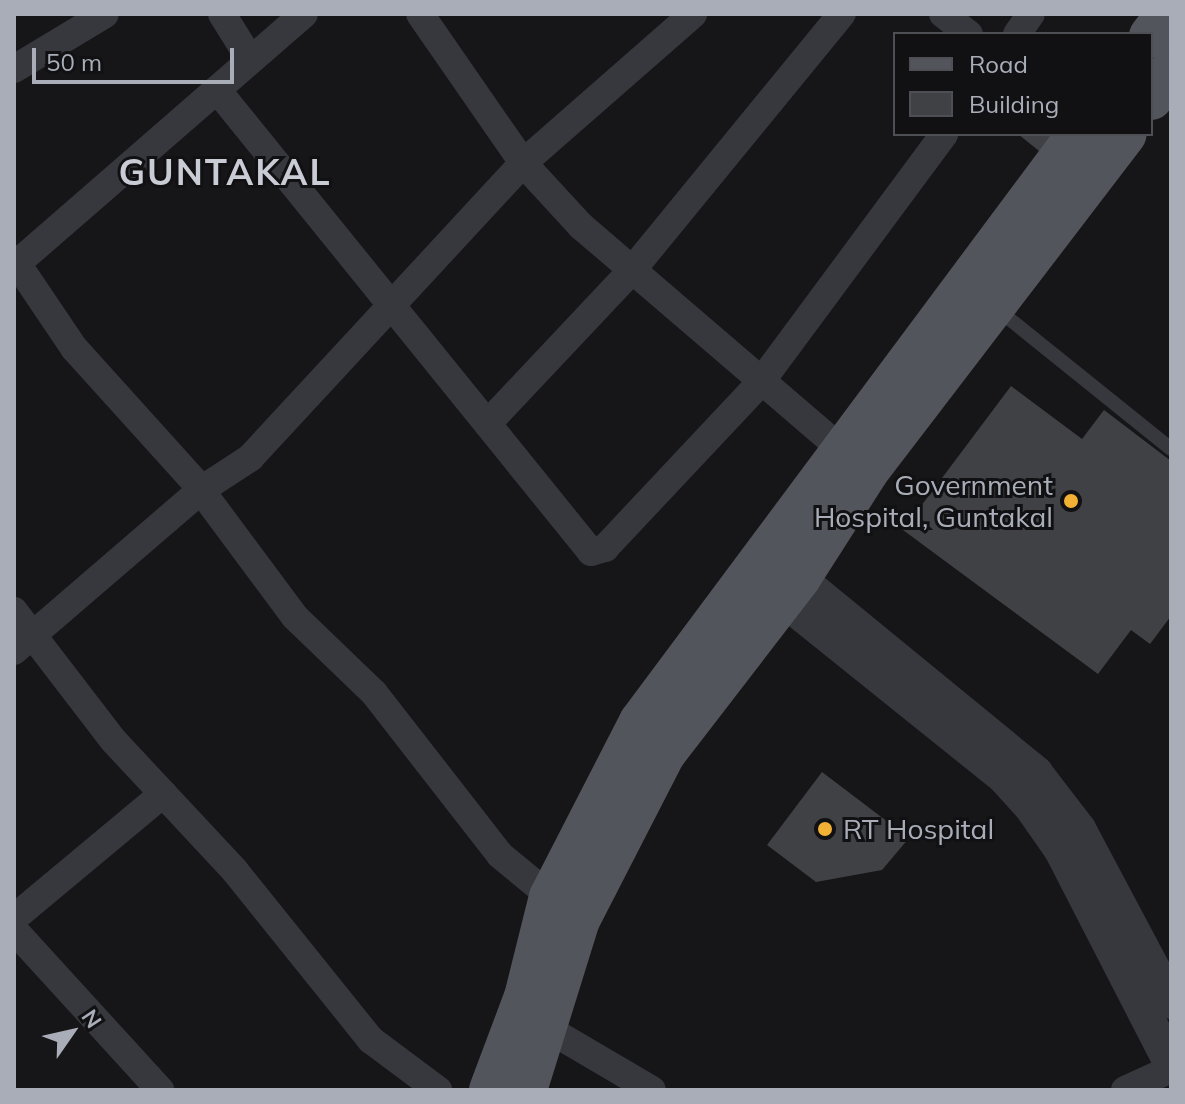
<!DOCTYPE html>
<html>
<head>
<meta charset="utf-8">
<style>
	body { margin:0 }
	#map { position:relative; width:1185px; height:1104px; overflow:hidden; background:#161618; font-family:Mulish,sans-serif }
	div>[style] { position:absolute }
	.building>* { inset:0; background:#404145 }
	.service>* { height:14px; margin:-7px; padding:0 7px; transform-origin:7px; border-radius:7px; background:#37383d }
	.minor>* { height:28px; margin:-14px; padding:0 14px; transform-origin:14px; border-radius:14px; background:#37383d }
	.tertiary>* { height:34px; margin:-17px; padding:0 17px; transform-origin:17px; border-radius:17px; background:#37383d }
	.primary>* { height:44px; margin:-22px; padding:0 22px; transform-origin:22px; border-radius:22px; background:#53555c }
	.dots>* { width:22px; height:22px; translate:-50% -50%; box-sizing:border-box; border:4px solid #111113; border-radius:50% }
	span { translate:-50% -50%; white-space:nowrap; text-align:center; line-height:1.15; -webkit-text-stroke:6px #111113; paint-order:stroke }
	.poi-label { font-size:28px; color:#a8adb8 }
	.right { translate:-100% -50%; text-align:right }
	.left { translate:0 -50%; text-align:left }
	.district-label { font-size:36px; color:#c9ccd4; font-weight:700; letter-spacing:2px }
	.frame { position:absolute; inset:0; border:16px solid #a8adb8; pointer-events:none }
	.legend { position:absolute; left:893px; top:32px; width:260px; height:104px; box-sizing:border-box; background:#111113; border:2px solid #4d4f55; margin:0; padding:10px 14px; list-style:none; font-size:24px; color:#a8adb8 }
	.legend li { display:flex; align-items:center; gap:16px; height:40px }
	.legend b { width:40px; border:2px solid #4d4f55 }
	.north { position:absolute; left:32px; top:992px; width:80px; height:80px; -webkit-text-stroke:6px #111113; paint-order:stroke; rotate:56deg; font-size:22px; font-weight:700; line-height:32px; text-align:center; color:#a8adb8 }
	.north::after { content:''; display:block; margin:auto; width:28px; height:36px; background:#a8adb8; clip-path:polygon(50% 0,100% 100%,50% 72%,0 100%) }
	.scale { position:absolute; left:32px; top:48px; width:202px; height:36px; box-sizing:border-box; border:4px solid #a8adb8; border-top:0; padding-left:10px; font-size:24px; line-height:28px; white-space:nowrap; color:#a8adb8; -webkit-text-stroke:6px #111113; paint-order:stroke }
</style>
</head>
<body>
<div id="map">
	<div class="building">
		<div style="clip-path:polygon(1018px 134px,1069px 134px,1049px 159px)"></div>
		<div style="clip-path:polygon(1011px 386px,1082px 439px,1104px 410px,1171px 461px,1171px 616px,1150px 644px,1131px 630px,1098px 674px,903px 530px)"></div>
		<div style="clip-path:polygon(822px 772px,909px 838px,882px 870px,816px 882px,767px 845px)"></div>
	</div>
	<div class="service">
		<div style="left:997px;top:309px;width:223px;rotate:38.8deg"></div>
	</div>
	<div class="minor">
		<div style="left:222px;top:14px;width:53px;rotate:58.1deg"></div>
		<div style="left:420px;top:14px;width:181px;rotate:55.3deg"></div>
		<div style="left:523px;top:163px;width:86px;rotate:47.4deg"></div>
		<div style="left:581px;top:226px;width:360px;rotate:40.6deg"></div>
		<div style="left:943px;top:14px;width:33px;rotate:38deg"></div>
		<div style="left:1017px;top:34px;width:24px;rotate:-55deg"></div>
		<div style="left:14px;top:69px;width:106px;rotate:-31.1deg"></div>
		<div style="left:218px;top:91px;width:593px;rotate:51.02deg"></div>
		<div style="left:591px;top:552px;width:15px;rotate:-16deg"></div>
		<div style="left:605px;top:548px;width:226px;rotate:-46.8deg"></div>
		<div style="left:760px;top:383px;width:310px;rotate:-53.5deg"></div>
		<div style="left:14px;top:259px;width:107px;rotate:56deg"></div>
		<div style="left:74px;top:348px;width:179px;rotate:47.9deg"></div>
		<div style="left:194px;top:481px;width:169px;rotate:53.4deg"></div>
		<div style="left:295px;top:617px;width:110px;rotate:43.9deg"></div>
		<div style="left:374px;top:693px;width:205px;rotate:52.1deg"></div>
		<div style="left:500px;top:855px;width:80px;rotate:39.4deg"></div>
		<div style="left:14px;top:266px;width:384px;rotate:-41deg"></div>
		<div style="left:489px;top:422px;width:210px;rotate:-46.7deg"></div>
		<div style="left:633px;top:269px;width:330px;rotate:-50.7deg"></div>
		<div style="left:14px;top:611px;width:163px;rotate:52.5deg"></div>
		<div style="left:113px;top:740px;width:179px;rotate:47deg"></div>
		<div style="left:235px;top:871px;width:217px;rotate:51.2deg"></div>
		<div style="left:371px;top:1040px;width:84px;rotate:36.7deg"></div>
		<div style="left:14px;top:651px;width:247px;rotate:-40.7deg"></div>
		<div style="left:201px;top:490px;width:59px;rotate:-33.1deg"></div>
		<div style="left:250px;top:458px;width:402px;rotate:-47.2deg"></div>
		<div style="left:523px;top:163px;width:226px;rotate:-41.2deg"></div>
		<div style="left:14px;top:918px;width:194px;rotate:-39.8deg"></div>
		<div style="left:14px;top:930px;width:217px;rotate:47.6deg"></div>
		<div style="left:531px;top:1019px;width:140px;rotate:30.4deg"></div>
		<div style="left:1125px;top:1090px;width:51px;rotate:-24.5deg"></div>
	</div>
	<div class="tertiary">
		<div style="left:781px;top:564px;width:330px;rotate:39.3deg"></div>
		<div style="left:1036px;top:773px;width:71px;rotate:52.5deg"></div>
		<div style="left:1079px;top:829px;width:196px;rotate:62deg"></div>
		<div style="left:765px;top:585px;width:307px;rotate:38.8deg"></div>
		<div style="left:1004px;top:777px;width:40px;rotate:48deg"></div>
		<div style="left:1031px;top:807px;width:52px;rotate:55.1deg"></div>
		<div style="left:1061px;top:850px;width:241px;rotate:62.8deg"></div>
	</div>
	<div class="primary">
		<div style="left:1151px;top:36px;width:28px;rotate:-52deg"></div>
		<div style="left:1151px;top:98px;width:34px;rotate:-53deg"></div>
		<div style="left:491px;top:1090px;width:99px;rotate:-69.4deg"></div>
		<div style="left:526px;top:997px;width:103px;rotate:-76deg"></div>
		<div style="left:551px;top:897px;width:197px;rotate:-62.8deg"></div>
		<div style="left:641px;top:722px;width:733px;rotate:-53.32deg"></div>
		<div style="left:525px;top:1090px;width:178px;rotate:-72.7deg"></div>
		<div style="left:578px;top:920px;width:188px;rotate:-62.8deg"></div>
		<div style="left:664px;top:753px;width:220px;rotate:-52.4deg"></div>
		<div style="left:798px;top:579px;width:128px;rotate:-57.4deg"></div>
		<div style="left:867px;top:471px;width:424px;rotate:-52.6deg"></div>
	</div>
	<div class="dots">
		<div style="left:1071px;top:501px;background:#f2b134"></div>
		<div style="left:825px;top:829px;background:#f2b134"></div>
	</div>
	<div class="poi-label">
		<span class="right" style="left:1053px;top:501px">Government<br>Hospital, Guntakal</span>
		<span class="left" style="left:843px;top:829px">RT Hospital</span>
	</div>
	<div class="district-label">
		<span style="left:225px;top:172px">GUNTAKAL</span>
	</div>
	<div class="frame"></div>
	<ul class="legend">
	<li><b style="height:10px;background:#53555c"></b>Road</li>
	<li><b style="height:22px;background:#404145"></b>Building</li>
	</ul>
	<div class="north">N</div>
	<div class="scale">50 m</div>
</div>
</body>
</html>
